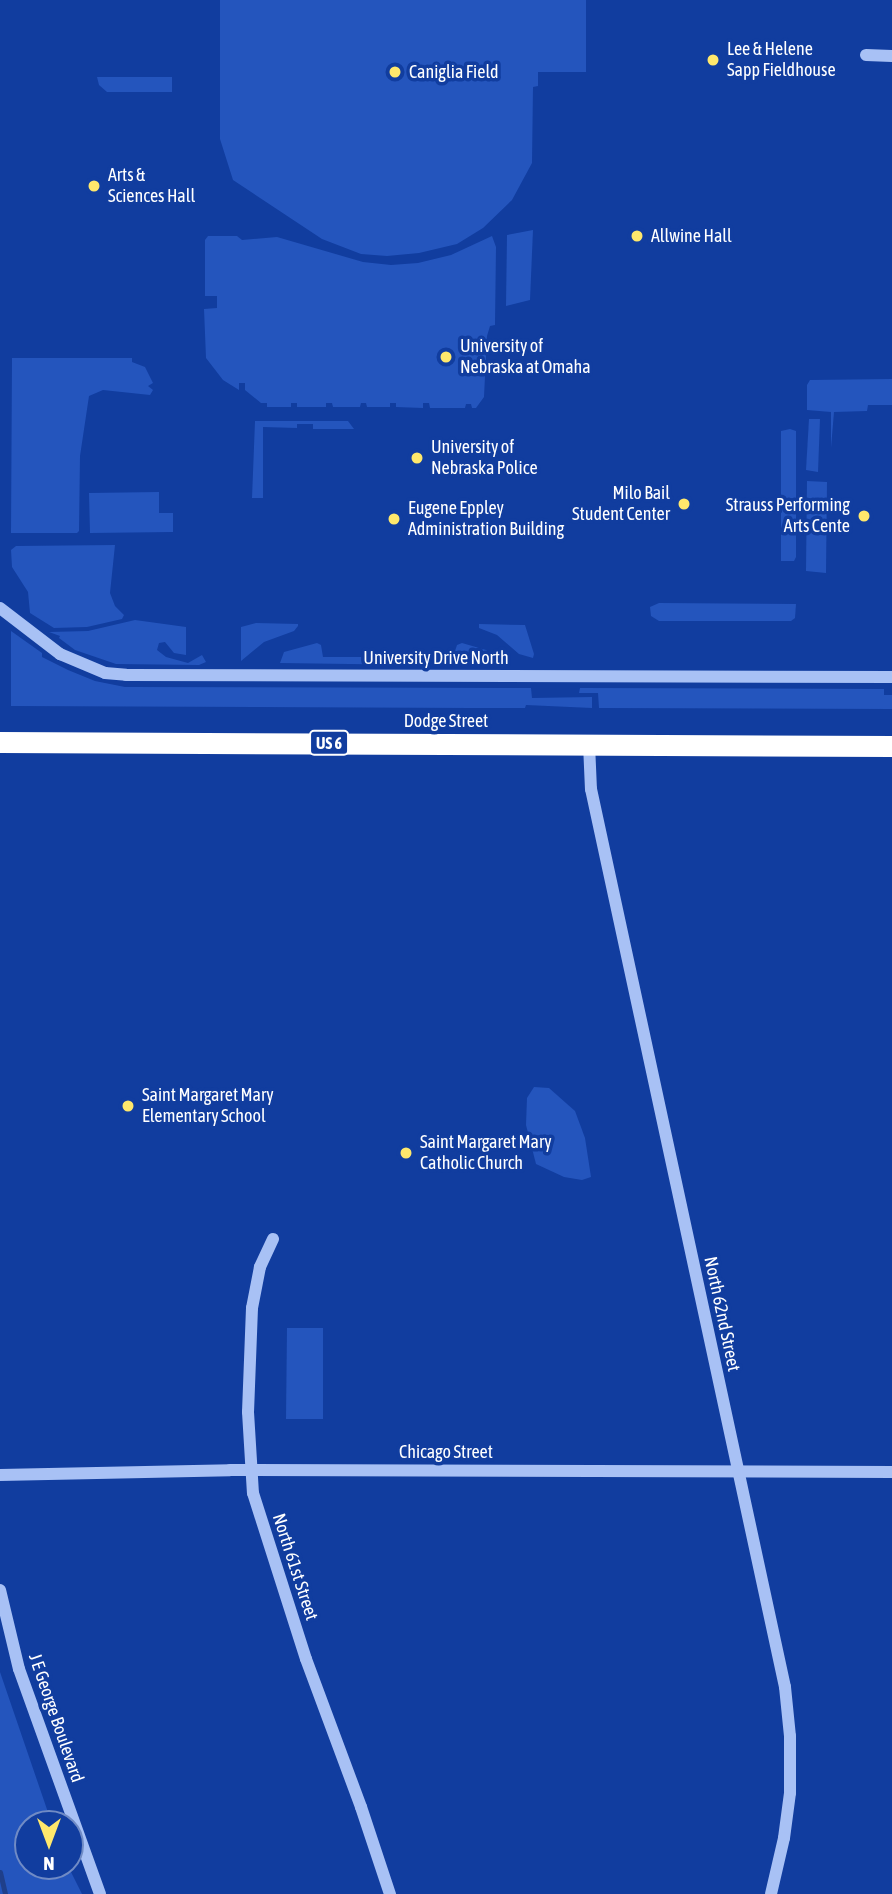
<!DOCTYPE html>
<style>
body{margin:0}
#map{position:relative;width:892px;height:1894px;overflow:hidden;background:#113d9f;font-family:"Asap Condensed",sans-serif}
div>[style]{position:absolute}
.green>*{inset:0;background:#2455bd}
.stream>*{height:5px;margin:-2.5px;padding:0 2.5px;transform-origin:2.5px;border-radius:2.5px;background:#1f3f8a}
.minor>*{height:12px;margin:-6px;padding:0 6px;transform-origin:6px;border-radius:6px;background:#a8c1f5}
.highway>*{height:21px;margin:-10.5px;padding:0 10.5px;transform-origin:10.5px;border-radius:10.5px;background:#fff}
.dots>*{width:19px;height:19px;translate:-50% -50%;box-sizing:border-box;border:4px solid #113d9f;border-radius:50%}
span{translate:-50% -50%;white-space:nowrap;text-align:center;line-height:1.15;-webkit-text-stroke:7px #113d9f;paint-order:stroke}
.shield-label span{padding:2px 5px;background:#113d9f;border:2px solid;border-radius:5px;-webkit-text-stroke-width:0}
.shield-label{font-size:16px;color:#fff;font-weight:700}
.poi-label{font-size:18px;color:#fff}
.left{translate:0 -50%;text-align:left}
.right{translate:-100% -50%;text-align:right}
.street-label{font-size:18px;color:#fff}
.north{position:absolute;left:14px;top:1810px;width:70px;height:70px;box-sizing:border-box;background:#113d9f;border:2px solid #708bc5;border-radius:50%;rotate:180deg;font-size:19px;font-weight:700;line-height:28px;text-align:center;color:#fff}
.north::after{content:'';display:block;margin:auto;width:24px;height:32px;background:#ffe86c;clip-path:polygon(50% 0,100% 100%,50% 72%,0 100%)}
</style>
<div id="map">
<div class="green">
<i style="clip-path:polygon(220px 0,586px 0,586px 72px,538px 72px,538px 86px,533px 87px,532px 163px,512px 200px,483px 228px,457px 244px,419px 253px,387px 256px,361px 254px,322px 239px,233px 180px,220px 139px)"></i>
<i style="clip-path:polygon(97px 77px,172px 77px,172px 92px,107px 92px,99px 85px)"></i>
<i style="clip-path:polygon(533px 230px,530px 300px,506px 306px,507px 235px)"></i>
<i style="clip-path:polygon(208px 236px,237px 236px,242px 240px,277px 237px,363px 262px,391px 265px,418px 263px,451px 255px,492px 236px,496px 247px,495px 325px,490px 326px,487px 336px,484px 397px,476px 408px,472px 408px,471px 404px,466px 404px,465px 408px,430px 408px,429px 403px,423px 403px,423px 408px,396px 407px,396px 403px,390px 403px,390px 407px,367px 407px,366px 403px,361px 403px,360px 407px,333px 407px,332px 403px,326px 403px,326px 407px,297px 407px,297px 403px,291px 403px,291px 407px,267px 407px,267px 403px,261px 403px,245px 390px,245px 383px,239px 383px,239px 390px,223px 380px,206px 358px,204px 309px,217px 308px,217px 296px,205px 296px,205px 240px)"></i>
<i style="clip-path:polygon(12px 358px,132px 358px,132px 362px,145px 367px,153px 383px,148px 386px,153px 390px,150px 395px,103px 390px,89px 396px,80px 456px,79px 531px,77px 533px,11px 533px)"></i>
<i style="clip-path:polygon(892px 379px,892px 405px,868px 405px,867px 411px,834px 412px,831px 448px,831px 412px,807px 410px,807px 385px,810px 380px)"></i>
<i style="clip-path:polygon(809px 419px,820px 419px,818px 472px,806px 470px)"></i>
<i style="clip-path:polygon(255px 421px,348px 421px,354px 429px,313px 429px,313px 424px,297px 424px,297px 428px,263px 427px,263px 498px,252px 498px)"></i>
<i style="clip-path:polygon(790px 429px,796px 431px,796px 557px,794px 561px,781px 561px,781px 431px)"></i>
<i style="clip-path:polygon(807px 481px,827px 482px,826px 573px,806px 571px)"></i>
<i style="clip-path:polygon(159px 492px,159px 513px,173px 513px,173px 532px,90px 533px,89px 493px)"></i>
<i style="clip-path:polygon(115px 545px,110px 593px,115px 606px,124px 615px,122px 619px,87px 627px,54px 628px,30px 613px,28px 592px,12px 567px,11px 550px,16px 546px)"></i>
<i style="clip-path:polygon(659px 603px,796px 604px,795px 618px,791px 621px,659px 621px,651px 616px,650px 607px)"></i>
<i style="clip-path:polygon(135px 620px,186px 627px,186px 655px,174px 653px,165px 642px,159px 643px,157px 650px,166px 657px,188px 663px,202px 655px,206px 662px,199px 665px,116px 664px,75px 650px,59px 638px,60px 636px,49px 632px,88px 631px)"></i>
<i style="clip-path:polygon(256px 623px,298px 624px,298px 626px,294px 631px,264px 642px,241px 661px,241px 627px)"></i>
<i style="clip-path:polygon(479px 624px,525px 625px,534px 654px,533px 658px,519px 654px,497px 635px,479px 628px)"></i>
<i style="clip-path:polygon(11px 631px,42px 653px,42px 657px,68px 670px,95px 681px,125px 687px,531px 688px,532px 698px,592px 697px,592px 708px,526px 705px,525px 708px,471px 708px,11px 706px)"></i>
<i style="clip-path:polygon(317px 643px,321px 645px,323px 657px,453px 657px,457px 645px,462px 643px,486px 650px,498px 662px,489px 666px,280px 663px,284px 652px)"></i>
<i style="clip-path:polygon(580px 688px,884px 689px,884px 695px,892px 695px,892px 709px,599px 708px,598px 693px,579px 693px)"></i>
<i style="clip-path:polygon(534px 1087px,549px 1088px,575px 1111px,585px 1138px,591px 1177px,582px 1180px,564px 1177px,536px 1164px,526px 1125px,527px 1098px)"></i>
<i style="clip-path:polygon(287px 1328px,323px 1328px,323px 1419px,286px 1419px)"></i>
<i style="clip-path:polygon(0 1672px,52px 1824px,28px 1824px,28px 1866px,68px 1866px,82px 1894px,0 1894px)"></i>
</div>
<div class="stream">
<i style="left:0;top:1872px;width:23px;rotate:77deg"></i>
</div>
<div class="minor">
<i style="left:866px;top:55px;width:26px;rotate:2deg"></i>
<i style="left:0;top:608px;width:76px;rotate:37.5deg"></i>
<i style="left:60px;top:654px;width:49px;rotate:22.9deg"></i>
<i style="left:105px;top:673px;width:21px;rotate:5deg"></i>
<i style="left:126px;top:675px;width:766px;rotate:0.15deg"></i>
<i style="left:589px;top:744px;width:45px;rotate:87.5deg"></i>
<i style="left:591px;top:789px;width:919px;rotate:77.81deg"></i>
<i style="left:785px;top:1687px;width:49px;rotate:84.2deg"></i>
<i style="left:790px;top:1736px;width:57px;rotate:90deg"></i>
<i style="left:790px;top:1793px;width:45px;rotate:97.6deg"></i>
<i style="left:784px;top:1838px;width:57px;rotate:103.1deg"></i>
<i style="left:273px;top:1239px;width:31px;rotate:115deg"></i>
<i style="left:260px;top:1267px;width:42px;rotate:101deg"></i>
<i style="left:252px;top:1308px;width:104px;rotate:92.2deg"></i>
<i style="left:248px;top:1412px;width:81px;rotate:86.5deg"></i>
<i style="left:253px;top:1493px;width:174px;rotate:72.3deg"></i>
<i style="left:306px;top:1659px;width:158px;rotate:69.6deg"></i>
<i style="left:361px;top:1807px;width:92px;rotate:71.6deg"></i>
<i style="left:0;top:1475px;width:230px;rotate:-1.2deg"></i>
<i style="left:230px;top:1470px;width:662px;rotate:0.17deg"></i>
<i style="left:0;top:1590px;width:81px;rotate:76.5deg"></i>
<i style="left:19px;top:1669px;width:239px;rotate:70.2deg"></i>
</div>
<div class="highway">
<i style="left:0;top:742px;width:892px;rotate:0.26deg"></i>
</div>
<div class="dots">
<i style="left:713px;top:60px;background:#ffe86c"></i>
<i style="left:395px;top:72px;background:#ffe86c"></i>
<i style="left:94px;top:186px;background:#ffe86c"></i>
<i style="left:637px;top:236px;background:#ffe86c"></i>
<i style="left:446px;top:357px;background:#ffe86c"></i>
<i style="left:417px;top:458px;background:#ffe86c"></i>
<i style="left:684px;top:504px;background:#ffe86c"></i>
<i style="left:864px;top:516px;background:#ffe86c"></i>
<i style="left:394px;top:519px;background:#ffe86c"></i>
<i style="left:128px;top:1106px;background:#ffe86c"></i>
<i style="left:406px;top:1153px;background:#ffe86c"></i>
</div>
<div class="shield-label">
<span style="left:329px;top:743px">US 6</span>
</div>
<div class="poi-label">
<span class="left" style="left:727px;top:60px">Lee &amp; Helene<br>Sapp Fieldhouse</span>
<span class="left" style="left:409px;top:72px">Caniglia Field</span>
<span class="left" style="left:108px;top:186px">Arts &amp;<br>Sciences Hall</span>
<span class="left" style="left:651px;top:236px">Allwine Hall</span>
<span class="left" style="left:460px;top:357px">University of<br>Nebraska at Omaha</span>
<span class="left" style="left:431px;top:458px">University of<br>Nebraska Police</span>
<span class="right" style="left:670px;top:504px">Milo Bail<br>Student Center</span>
<span class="right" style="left:850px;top:516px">Strauss Performing<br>Arts Cente</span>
<span class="left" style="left:408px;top:519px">Eugene Eppley<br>Administration Building</span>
<span class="left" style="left:142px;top:1106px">Saint Margaret Mary<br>Elementary School</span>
<span class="left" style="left:420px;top:1153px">Saint Margaret Mary<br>Catholic Church</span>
</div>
<div class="street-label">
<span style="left:436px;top:658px">University Drive North</span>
<span style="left:446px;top:721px">Dodge Street</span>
<span style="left:722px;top:1314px;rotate:78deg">North 62nd Street</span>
<span style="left:446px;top:1452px">Chicago Street</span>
<span style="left:295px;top:1567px;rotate:72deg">North 61st Street</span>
<span style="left:56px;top:1718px;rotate:71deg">J E George Boulevard</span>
</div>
<div class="north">N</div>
</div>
